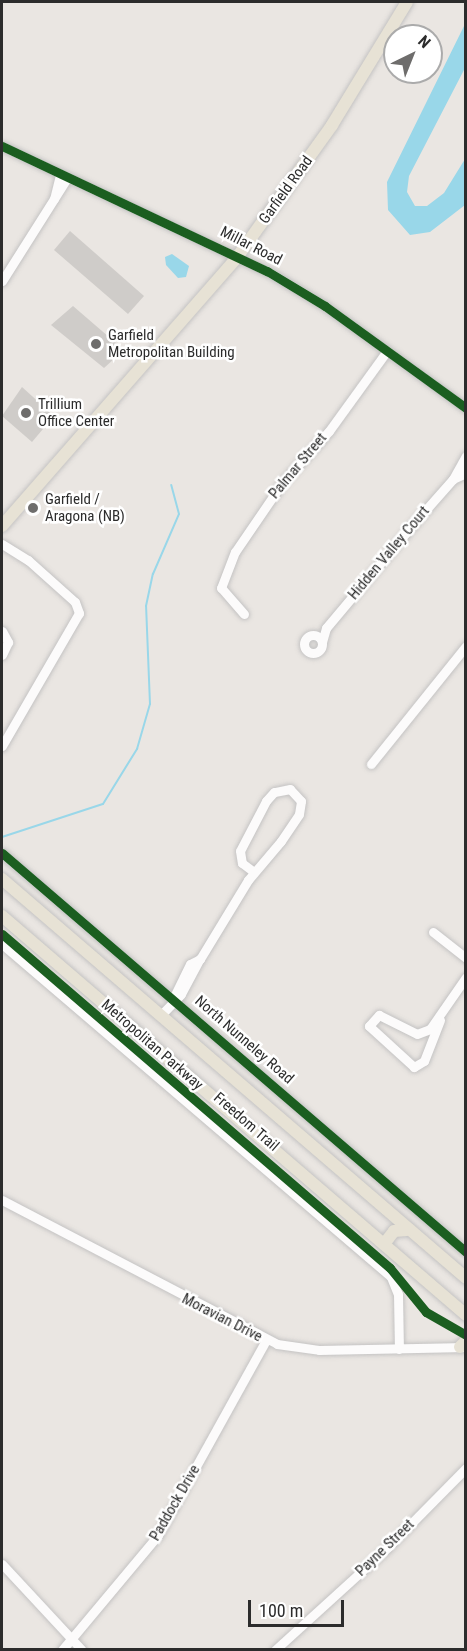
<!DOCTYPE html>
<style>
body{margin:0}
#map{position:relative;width:467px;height:1651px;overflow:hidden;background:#eae6e2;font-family:"Roboto Condensed",sans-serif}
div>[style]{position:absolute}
.water>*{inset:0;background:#99d7e9}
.stream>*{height:2px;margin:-1px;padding:0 1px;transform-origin:1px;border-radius:1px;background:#99d7e9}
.building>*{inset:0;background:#cfccc9}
.roads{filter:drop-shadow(0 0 2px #c4c3c3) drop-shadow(0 0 2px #c4c3c3)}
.minor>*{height:9px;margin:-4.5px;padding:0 4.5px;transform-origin:4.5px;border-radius:4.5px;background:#fcfbfb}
.minor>.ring{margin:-4.5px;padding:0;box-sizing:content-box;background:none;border:9px solid #fcfbfb;border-radius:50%}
.major>*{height:12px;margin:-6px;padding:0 6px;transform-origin:6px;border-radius:6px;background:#e7e2d5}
.cycleway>*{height:9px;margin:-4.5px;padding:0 4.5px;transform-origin:4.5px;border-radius:4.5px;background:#1b5e20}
.dots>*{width:16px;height:16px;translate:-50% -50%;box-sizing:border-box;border:3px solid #fff;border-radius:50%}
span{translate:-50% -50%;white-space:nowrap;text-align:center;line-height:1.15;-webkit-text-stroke:5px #fff;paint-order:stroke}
.street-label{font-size:15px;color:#2c2c2c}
.poi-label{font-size:15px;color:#2c2c2c}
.left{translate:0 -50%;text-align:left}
.frame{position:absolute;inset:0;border:3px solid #2c2c2c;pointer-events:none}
.north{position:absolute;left:383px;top:24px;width:60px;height:60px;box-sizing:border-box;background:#fff;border:2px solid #ababab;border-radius:50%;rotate:43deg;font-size:16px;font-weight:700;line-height:24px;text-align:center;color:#2c2c2c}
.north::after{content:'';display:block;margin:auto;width:21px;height:27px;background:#6e6d6c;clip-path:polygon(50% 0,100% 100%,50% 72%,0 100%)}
.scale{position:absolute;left:248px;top:1600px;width:96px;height:27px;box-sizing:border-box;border:3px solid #2c2c2c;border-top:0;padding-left:8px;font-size:18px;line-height:21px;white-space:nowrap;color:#2c2c2c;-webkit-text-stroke:4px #fff;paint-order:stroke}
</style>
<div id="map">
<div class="water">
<i style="clip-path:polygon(465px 24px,465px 68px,409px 176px,407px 192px,415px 206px,427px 206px,444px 193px,465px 159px,465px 205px,430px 232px,410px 235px,388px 210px,387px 182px)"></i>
<i style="clip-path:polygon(172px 254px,189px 266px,186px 277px,178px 278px,166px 265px,165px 257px)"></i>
</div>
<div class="stream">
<i style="left:2px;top:837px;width:106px;rotate:-18.1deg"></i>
<i style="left:103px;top:804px;width:65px;rotate:-58.3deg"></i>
<i style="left:137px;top:749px;width:47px;rotate:-73.9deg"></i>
<i style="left:150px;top:704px;width:98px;rotate:-92.3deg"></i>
<i style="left:146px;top:606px;width:33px;rotate:-78deg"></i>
<i style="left:153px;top:574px;width:65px;rotate:-66.6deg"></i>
<i style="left:179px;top:514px;width:30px;rotate:-105deg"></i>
</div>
<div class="building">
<i style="clip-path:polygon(70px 231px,144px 296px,128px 314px,54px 250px)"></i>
<i style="clip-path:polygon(73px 306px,124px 350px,104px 368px,51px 325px)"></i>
<i style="clip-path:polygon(22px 387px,54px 416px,32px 442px,2px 416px)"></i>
</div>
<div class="roads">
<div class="minor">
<i style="left:2px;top:146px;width:293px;rotate:25.3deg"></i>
<i style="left:267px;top:271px;width:68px;rotate:31.1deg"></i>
<i style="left:325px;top:306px;width:174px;rotate:35.9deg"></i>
<i style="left:54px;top:199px;width:25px;rotate:-76deg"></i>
<i style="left:2px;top:281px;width:122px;rotate:-57.7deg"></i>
<i style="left:453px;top:479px;width:26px;rotate:-61deg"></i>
<i style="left:2px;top:544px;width:31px;rotate:32deg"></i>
<i style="left:28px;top:560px;width:63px;rotate:41.8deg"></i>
<i style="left:75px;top:602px;width:12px;rotate:70deg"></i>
<i style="left:79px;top:613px;width:154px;rotate:120.1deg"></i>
<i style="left:244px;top:614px;width:35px;rotate:-131deg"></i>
<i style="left:221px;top:588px;width:39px;rotate:-69deg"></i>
<i style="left:235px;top:552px;width:83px;rotate:-55.7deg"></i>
<i style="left:282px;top:483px;width:70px;rotate:-47.9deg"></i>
<i style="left:329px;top:431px;width:99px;rotate:-54.1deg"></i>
<i style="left:2px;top:631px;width:13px;rotate:61deg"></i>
<i style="left:8px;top:642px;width:14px;rotate:115deg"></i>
<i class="ring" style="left:304px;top:635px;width:9px;height:9px"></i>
<i style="left:322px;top:642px;width:15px;rotate:-74deg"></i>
<i style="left:326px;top:628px;width:138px;rotate:-50deg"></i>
<i style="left:415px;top:522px;width:57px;rotate:-48.5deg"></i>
<i style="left:453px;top:479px;width:14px;rotate:-25deg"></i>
<i style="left:371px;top:764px;width:151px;rotate:-51.2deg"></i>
<i style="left:2px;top:853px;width:612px;rotate:40.69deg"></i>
<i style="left:433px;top:932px;width:42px;rotate:38.2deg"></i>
<i style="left:2px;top:944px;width:512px;rotate:40.56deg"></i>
<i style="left:391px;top:1277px;width:18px;rotate:68deg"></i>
<i style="left:398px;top:1294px;width:55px;rotate:89deg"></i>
<i style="left:200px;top:959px;width:92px;rotate:-58.7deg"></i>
<i style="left:248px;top:880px;width:51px;rotate:-49.8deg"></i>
<i style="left:281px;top:841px;width:32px;rotate:-56deg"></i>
<i style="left:299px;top:814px;width:13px;rotate:-81deg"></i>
<i style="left:301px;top:801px;width:16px;rotate:-133deg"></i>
<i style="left:290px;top:789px;width:16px;rotate:169deg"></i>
<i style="left:274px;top:792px;width:12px;rotate:132deg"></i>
<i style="left:266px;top:801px;width:56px;rotate:117.5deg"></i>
<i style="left:240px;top:851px;width:12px;rotate:81deg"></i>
<i style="left:242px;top:863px;width:15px;rotate:37deg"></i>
<i style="left:160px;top:1016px;width:30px;rotate:-46deg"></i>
<i style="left:181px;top:994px;width:40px;rotate:-62deg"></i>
<i style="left:200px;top:959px;width:11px;rotate:153deg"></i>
<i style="left:190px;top:964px;width:39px;rotate:116deg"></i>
<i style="left:440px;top:1020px;width:44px;rotate:111.3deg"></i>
<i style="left:424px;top:1061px;width:12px;rotate:149deg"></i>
<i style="left:414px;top:1067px;width:61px;rotate:-137.7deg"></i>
<i style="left:369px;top:1026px;width:15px;rotate:-48deg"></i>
<i style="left:379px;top:1015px;width:42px;rotate:26.6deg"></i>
<i style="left:417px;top:1034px;width:14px;rotate:-21deg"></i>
<i style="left:430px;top:1029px;width:63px;rotate:-55.3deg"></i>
<i style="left:2px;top:1200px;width:310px;rotate:27.6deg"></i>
<i style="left:277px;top:1344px;width:42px;rotate:8.1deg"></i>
<i style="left:319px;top:1350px;width:147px;rotate:-1.2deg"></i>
<i style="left:2px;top:1564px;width:117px;rotate:47.1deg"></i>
<i style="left:62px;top:1650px;width:150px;rotate:-50.1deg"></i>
<i style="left:158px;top:1535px;width:223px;rotate:-61deg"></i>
<i style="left:275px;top:1650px;width:153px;rotate:-42.3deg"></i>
<i style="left:388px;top:1547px;width:111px;rotate:-45.4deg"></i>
</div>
<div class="major">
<i style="left:2px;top:526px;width:359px;rotate:-48.8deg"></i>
<i style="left:238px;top:256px;width:161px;rotate:-54.3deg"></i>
<i style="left:332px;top:125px;width:144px;rotate:-58.6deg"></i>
<i style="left:2px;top:879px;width:612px;rotate:40.69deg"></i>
<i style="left:2px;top:916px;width:612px;rotate:40.69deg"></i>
<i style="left:384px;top:1244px;width:16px;rotate:-52deg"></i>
<i style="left:394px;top:1231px;width:16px;rotate:-4deg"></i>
<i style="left:460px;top:1347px;width:8px;rotate:-45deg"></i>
</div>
</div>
<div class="cycleway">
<i style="left:2px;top:146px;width:293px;rotate:25.3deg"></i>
<i style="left:267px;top:271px;width:68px;rotate:31.1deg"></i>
<i style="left:325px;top:306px;width:174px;rotate:35.9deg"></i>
<i style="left:2px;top:853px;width:612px;rotate:40.69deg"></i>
<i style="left:2px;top:934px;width:512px;rotate:40.72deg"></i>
<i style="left:390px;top:1268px;width:57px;rotate:50.7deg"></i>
<i style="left:426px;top:1312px;width:46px;rotate:29.9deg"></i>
</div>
<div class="dots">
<i style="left:96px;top:344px;background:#6e6d6c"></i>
<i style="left:26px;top:413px;background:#6e6d6c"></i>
<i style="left:33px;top:508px;background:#6e6d6c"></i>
</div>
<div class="street-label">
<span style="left:286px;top:190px;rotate:-54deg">Garfield Road</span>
<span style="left:251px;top:246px;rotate:27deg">Millar Road</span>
<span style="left:298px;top:466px;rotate:-50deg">Palmar Street</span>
<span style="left:389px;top:553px;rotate:-50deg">Hidden Valley Court</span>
<span style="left:244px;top:1040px;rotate:41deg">North Nunneley Road</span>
<span style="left:152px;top:1045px;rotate:41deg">Metropolitan Parkway</span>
<span style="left:246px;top:1122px;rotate:41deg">Freedom Trail</span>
<span style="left:222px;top:1318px;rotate:27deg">Moravian Drive</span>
<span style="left:175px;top:1503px;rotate:-60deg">Paddock Drive</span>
<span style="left:385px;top:1548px;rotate:-44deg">Payne Street</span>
</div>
<div class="poi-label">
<span class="left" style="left:108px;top:344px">Garfield<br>Metropolitan Building</span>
<span class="left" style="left:38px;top:413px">Trillium<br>Office Center</span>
<span class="left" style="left:45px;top:508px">Garfield /<br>Aragona (NB)</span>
</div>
<div class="frame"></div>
<div class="north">N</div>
<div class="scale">100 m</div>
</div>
